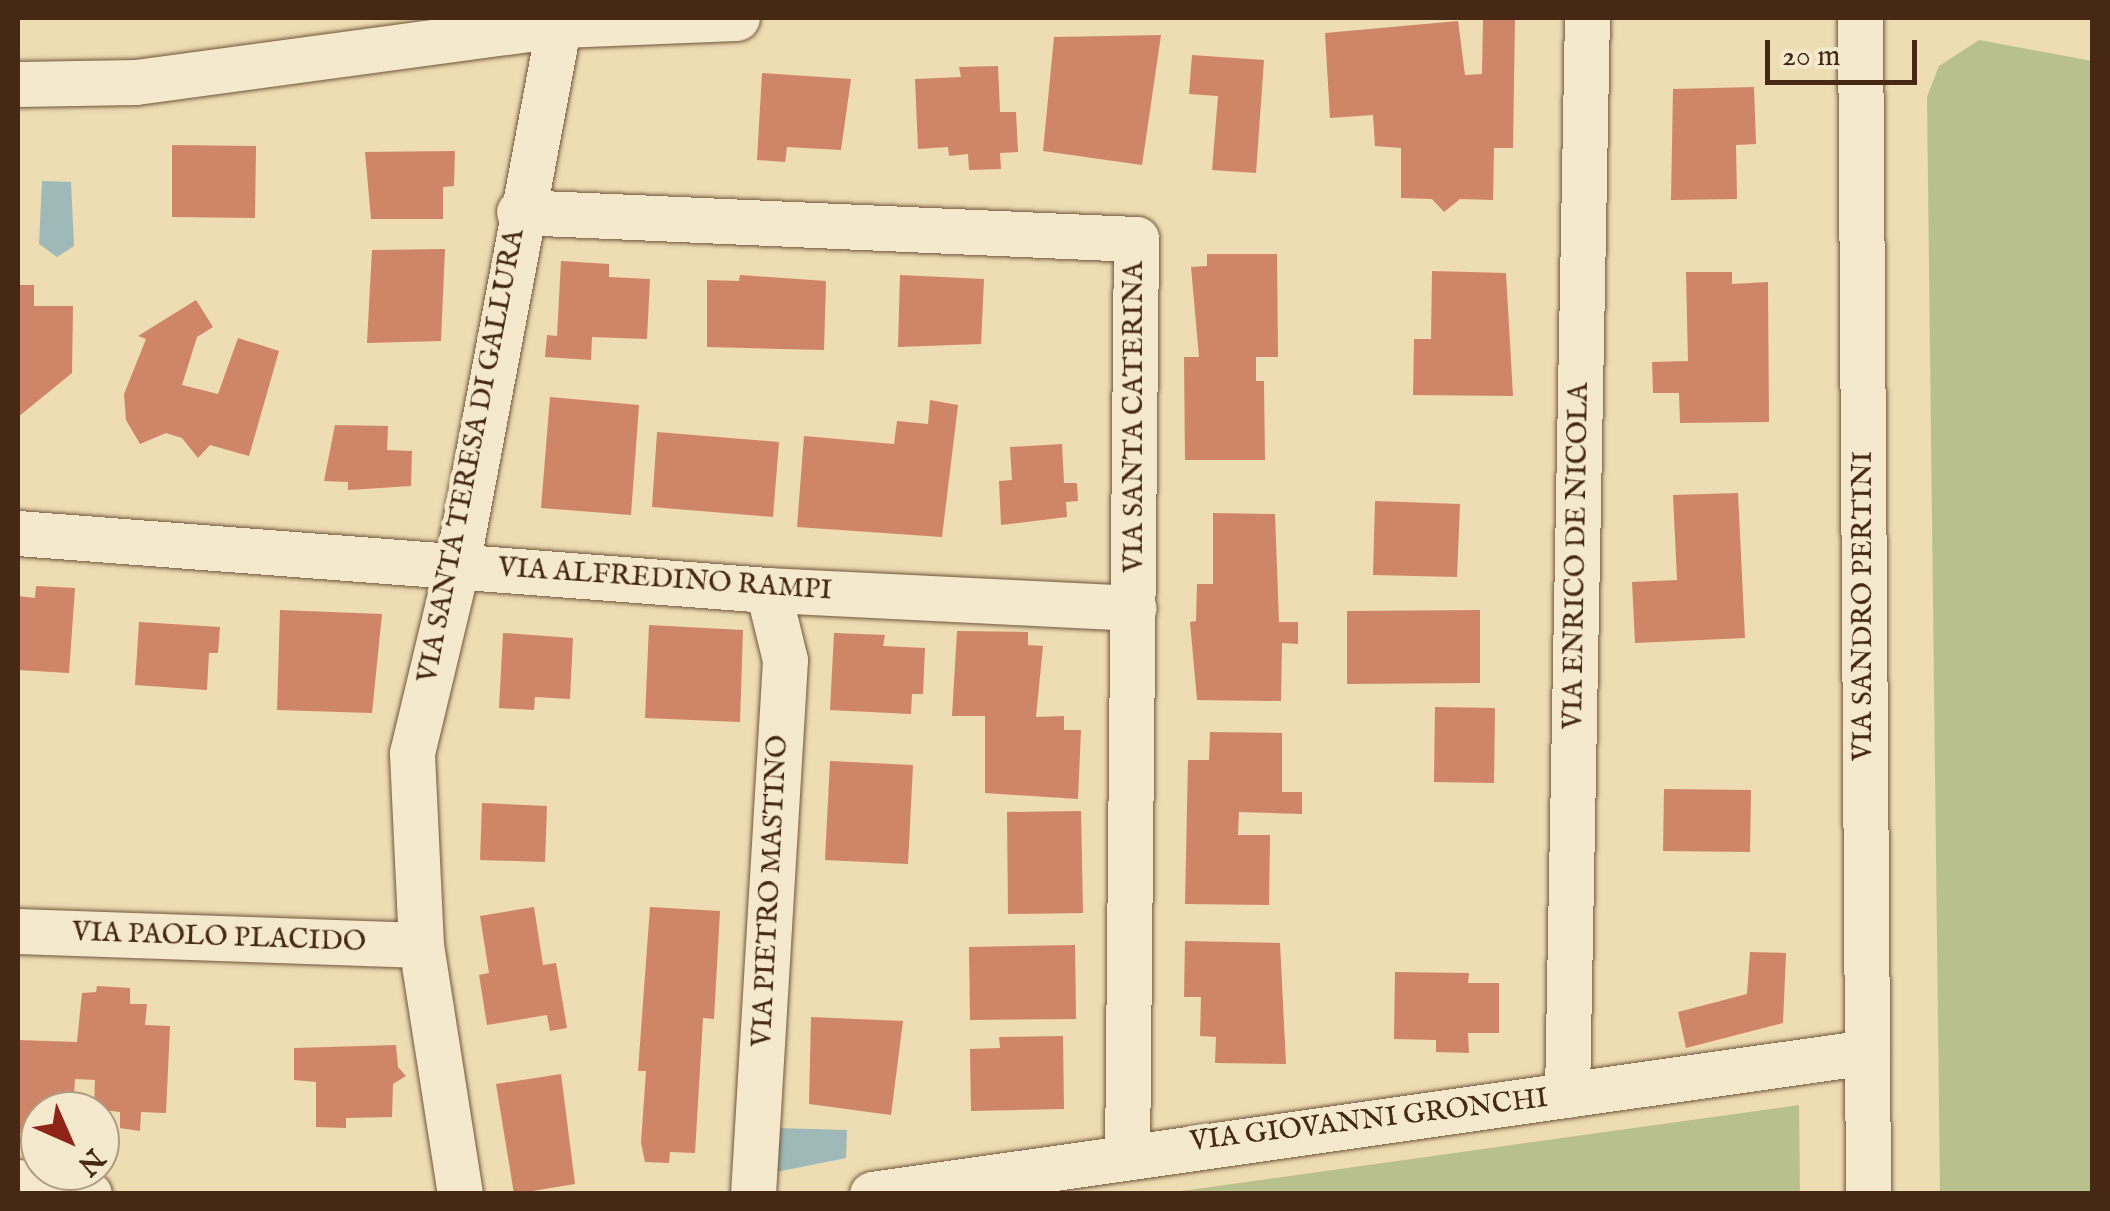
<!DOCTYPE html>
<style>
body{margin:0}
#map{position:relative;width:2110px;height:1211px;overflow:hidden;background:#eedcb2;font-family:"IM FELL English",serif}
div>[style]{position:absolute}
.green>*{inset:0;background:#b8c08d}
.water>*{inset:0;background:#9eb9b7}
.building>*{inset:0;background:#cf8568}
.roads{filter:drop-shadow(0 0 2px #71553c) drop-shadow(0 0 2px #71553c)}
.minor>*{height:45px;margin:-22.5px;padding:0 22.5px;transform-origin:22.5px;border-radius:22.5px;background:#f4e8cd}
span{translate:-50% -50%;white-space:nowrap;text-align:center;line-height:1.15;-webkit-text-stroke:9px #f4e8cd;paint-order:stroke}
.street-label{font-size:28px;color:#472815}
.frame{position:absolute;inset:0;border:20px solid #472815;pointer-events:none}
.north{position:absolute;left:20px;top:1091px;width:100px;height:100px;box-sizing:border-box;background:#f4e8cd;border:2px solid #af9b83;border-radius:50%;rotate:135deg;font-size:28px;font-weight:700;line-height:40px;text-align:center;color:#472815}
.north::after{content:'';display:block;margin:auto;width:35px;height:45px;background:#8f2418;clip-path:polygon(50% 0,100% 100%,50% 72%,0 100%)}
.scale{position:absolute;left:1765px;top:40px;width:152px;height:45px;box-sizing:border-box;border:5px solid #472815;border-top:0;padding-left:12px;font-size:30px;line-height:35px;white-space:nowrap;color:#472815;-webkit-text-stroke:8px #f4e8cd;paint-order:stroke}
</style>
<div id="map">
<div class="green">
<i style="clip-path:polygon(1979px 40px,2092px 61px,2092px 1193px,1940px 1193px,1927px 97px,1939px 66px)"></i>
<i style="clip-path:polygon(1799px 1105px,1800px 1193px,1167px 1193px)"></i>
</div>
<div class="water">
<i style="clip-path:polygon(42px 181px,71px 182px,74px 246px,57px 257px,39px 244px)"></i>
<i style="clip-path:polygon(776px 1128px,847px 1130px,846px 1158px,776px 1172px)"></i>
</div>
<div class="building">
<i style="clip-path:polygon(1515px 18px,1513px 148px,1494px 148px,1493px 200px,1460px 199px,1444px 212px,1432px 199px,1401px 198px,1401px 148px,1375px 146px,1373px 115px,1330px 118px,1325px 33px,1458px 21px,1465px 75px,1482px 74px,1483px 19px)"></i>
<i style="clip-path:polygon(1161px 35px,1142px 165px,1043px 151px,1054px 37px)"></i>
<i style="clip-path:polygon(1192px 55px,1264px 60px,1256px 173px,1212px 170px,1218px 96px,1189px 94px)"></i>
<i style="clip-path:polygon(998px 66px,1000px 112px,1016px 112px,1018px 152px,1000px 153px,1001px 169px,969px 170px,968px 154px,949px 156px,948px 147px,918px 149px,915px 79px,961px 77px,959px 67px)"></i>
<i style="clip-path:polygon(762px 73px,851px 79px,841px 150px,787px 147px,785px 162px,757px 160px)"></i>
<i style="clip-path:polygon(1754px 87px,1756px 144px,1736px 145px,1737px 199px,1671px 200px,1673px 89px)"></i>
<i style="clip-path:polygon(172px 145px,256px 146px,255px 218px,172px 217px)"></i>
<i style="clip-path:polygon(455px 151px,454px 186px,443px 187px,443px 219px,371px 219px,365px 152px)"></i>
<i style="clip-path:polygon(445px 249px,441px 341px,367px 343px,372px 250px)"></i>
<i style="clip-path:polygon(1207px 254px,1277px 254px,1278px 357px,1256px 357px,1256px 381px,1264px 381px,1265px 460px,1185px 460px,1184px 357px,1199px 357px,1191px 267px,1207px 266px)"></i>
<i style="clip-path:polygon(561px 261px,609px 264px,609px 277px,650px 279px,647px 339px,592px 337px,591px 360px,545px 357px,547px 335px,557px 336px)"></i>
<i style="clip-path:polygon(1432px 271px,1506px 273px,1513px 396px,1413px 395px,1414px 339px,1431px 339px)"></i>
<i style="clip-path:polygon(1686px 272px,1732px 272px,1732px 284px,1768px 282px,1769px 422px,1680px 423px,1679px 393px,1653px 393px,1652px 362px,1688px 361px)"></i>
<i style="clip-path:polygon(740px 275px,826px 281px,824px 350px,707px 347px,707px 280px,739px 281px)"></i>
<i style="clip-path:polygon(900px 275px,984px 279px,981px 344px,898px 347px)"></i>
<i style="clip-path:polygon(18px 285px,34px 285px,34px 306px,73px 306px,72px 373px,18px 417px)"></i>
<i style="clip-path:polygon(196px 300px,213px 327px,197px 337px,182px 385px,218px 394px,238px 338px,279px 351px,249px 456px,210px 445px,198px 458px,182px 438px,166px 433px,140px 444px,126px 420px,124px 394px,146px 339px,138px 336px)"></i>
<i style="clip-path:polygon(550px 397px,639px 405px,631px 515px,541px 508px)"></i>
<i style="clip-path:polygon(930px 400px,958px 405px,942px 537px,797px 527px,804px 436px,894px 444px,897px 421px,928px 424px)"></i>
<i style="clip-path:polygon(335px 425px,388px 426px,387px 450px,412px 451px,411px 486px,348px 490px,348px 482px,324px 481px)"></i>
<i style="clip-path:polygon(657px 432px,779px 442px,773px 517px,652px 507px)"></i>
<i style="clip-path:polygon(1062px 444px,1064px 483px,1077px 483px,1078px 501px,1066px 502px,1067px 517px,1001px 525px,999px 481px,1012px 480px,1010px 447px)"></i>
<i style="clip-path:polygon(1738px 493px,1745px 638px,1635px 643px,1632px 582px,1677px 580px,1673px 495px)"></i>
<i style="clip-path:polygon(1375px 501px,1460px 504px,1457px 577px,1373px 575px)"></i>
<i style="clip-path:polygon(1213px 513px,1275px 514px,1279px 622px,1298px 622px,1298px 644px,1282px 643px,1281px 701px,1197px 700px,1190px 622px,1196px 621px,1197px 584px,1213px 584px)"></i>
<i style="clip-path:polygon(36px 586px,75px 588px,69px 673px,18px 670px,18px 596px,35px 598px)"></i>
<i style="clip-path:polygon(280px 610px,382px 614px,372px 713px,277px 710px)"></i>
<i style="clip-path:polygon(1480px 610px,1480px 683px,1347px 684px,1347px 611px)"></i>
<i style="clip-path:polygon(139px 622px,220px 627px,218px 653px,209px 653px,207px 690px,135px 685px)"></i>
<i style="clip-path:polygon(649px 625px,743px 630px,740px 722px,645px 718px)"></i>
<i style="clip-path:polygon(957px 631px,1028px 632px,1028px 645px,1043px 646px,1036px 717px,1064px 716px,1064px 730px,1081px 730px,1078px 799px,985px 793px,985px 716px,952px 716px)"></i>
<i style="clip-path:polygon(503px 633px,573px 638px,570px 699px,535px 697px,534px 710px,499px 708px)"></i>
<i style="clip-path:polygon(834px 633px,885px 635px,883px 646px,925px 648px,923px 694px,912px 694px,911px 714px,830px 710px)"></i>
<i style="clip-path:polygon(1435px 707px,1495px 708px,1494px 783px,1434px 782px)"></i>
<i style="clip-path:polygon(1210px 732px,1282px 733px,1282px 792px,1302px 792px,1302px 814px,1239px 812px,1238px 835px,1270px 835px,1269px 905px,1185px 904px,1188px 760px,1209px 760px)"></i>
<i style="clip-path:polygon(830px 761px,913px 765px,908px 864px,825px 860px)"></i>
<i style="clip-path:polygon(1664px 789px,1751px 790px,1750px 852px,1663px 851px)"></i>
<i style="clip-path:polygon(482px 803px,547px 806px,545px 862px,480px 860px)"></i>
<i style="clip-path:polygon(1081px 811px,1083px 913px,1008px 914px,1007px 812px)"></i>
<i style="clip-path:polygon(534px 907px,543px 965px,556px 963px,567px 1028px,550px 1031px,547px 1015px,487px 1025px,479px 975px,489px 973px,480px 916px)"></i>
<i style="clip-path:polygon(650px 907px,720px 911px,714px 1019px,703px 1018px,695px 1153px,670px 1152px,669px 1163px,645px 1162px,641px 1143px,646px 1071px,638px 1071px)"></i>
<i style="clip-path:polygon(1185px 941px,1280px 943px,1286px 1064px,1215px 1063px,1216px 1037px,1200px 1036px,1201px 997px,1184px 997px)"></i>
<i style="clip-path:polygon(1075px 945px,1076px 1019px,970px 1020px,969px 947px)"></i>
<i style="clip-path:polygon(1750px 952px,1786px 953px,1783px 1023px,1686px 1048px,1678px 1012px,1747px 994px)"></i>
<i style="clip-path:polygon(1395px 972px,1469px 973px,1468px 983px,1499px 983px,1499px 1033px,1468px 1033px,1469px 1053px,1436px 1052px,1436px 1040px,1394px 1039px)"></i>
<i style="clip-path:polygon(97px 986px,130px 988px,130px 1004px,147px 1004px,145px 1025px,170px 1026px,166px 1113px,141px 1112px,140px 1131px,120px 1128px,120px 1112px,94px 1109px,95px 1080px,75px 1079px,73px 1111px,40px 1111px,40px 1134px,18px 1133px,18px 1040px,77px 1042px,82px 993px,96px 992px)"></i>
<i style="clip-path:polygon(811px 1017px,903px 1021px,891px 1115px,809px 1104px)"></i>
<i style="clip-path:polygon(1063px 1036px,1064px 1109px,971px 1111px,970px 1049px,1000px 1048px,999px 1037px)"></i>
<i style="clip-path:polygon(396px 1045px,398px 1067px,406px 1076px,393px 1084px,392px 1117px,346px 1118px,346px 1128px,316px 1127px,316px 1082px,294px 1080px,294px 1048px)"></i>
<i style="clip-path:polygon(561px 1074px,575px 1184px,514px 1194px,496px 1084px)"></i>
</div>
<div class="roads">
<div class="minor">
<i style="left:1860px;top:18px;width:1176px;rotate:89.61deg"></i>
<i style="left:18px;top:84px;width:118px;rotate:-1deg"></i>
<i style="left:136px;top:82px;width:428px;rotate:-7.7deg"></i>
<i style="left:560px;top:25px;width:177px;rotate:-2.3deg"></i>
<i style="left:519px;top:212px;width:618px;rotate:2.51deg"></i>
<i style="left:1136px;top:239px;width:914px;rotate:90.56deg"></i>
<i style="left:18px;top:533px;width:752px;rotate:4.35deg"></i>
<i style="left:768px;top:590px;width:366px;rotate:2.8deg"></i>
<i style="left:18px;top:931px;width:403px;rotate:2deg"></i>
<i style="left:1567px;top:1095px;width:1077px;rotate:-88.94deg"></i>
<i style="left:18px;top:1182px;width:72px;rotate:9.6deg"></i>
<i style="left:460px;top:1194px;width:252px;rotate:-98.9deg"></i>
<i style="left:421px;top:945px;width:192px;rotate:-92.7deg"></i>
<i style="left:412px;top:753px;width:193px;rotate:-76.5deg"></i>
<i style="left:457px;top:565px;width:557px;rotate:-79.34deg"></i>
<i style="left:753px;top:1194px;width:535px;rotate:-86.57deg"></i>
<i style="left:785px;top:660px;width:72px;rotate:-103.7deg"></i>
<i style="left:872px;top:1194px;width:1005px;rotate:-8.12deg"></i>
</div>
</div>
<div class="street-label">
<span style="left:1135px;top:417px;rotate:-90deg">VIA SANTA CATERINA</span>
<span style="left:472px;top:456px;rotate:-79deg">VIA SANTA TERESA DI GALLURA</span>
<span style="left:1577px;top:556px;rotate:-89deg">VIA ENRICO DE NICOLA</span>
<span style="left:665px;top:580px;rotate:4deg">VIA ALFREDINO RAMPI</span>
<span style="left:1864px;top:606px;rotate:-90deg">VIA SANDRO PERTINI</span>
<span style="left:771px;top:891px;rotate:-87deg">VIA PIETRO MASTINO</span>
<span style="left:219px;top:938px;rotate:2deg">VIA PAOLO PLACIDO</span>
<span style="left:1369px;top:1121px;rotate:-7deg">VIA GIOVANNI GRONCHI</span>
</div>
<div class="frame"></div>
<div class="north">N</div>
<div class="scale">20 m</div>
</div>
